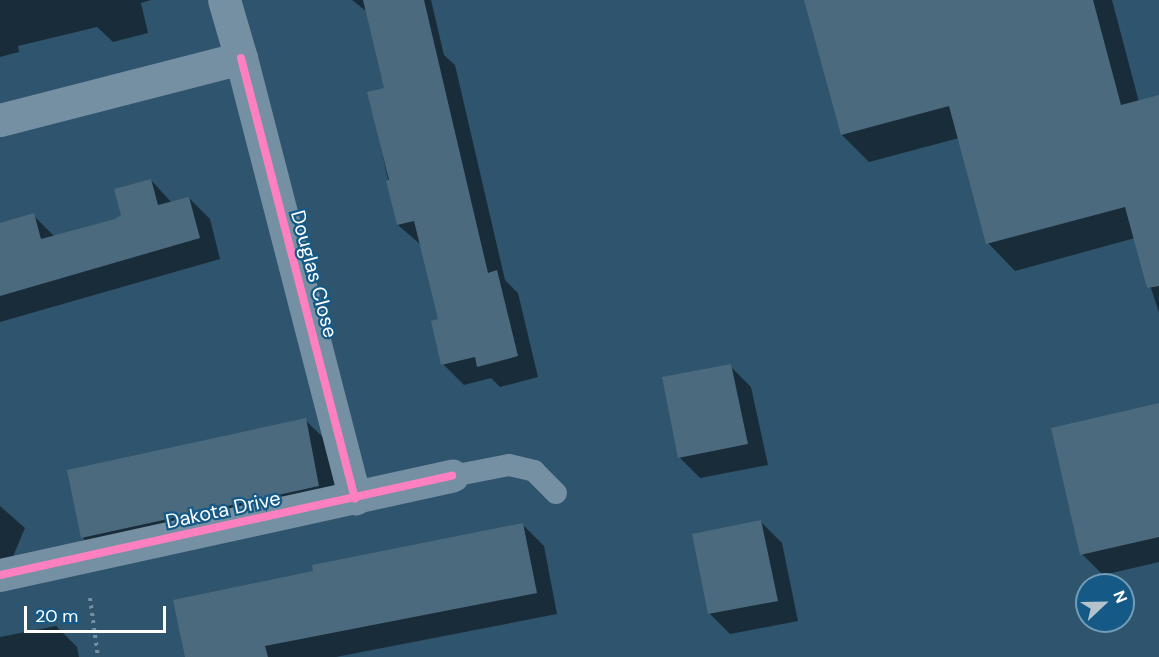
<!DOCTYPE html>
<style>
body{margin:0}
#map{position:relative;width:1159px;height:657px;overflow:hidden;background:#2f546d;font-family:"DM Sans",sans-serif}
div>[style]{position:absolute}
.shadow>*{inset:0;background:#0007}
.building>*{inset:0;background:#4c6a7e}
.path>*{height:4px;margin-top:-2px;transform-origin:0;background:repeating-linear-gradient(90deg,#7690a3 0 3px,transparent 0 7.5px)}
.lane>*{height:22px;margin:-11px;padding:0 11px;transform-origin:11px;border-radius:11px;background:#7690a3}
.street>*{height:33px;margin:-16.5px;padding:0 16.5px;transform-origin:16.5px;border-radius:16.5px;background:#7690a3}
.cycleway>*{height:8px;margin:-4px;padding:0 4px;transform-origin:4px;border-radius:4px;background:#ff80c0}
span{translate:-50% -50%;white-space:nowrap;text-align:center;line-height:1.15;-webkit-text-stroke:4.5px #155a87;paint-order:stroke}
.street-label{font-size:20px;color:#fff}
.north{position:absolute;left:1075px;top:573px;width:60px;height:60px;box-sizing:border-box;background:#155a87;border:2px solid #739cb7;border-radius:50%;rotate:68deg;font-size:16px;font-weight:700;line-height:24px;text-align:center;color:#fff}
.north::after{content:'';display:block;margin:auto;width:21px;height:27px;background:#b6c3cc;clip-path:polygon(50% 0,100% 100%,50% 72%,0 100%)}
.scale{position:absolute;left:24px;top:606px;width:142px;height:27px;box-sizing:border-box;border:3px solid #fff;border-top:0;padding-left:8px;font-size:18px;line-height:21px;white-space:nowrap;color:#fff;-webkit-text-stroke:4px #155a87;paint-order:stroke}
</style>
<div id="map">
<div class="shadow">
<i style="clip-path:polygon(0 0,151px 0,141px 3px,148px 33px,113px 42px,97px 27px,18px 46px,19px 52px,0 57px)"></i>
<i style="clip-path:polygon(352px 0,431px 0,444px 55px,455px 65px,505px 280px,518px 293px,538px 377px,500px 387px,491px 378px,464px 385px,443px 364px,440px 320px,421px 245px,398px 225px,369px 93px,385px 90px,366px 11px)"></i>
<i style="clip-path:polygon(806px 0,1112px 0,1139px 102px,1159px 97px,1159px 313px,1135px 238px,1015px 271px,988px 243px,959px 138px,869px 162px,842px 135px)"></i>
<i style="clip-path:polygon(151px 180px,172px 203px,189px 198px,210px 219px,220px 259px,0 322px,0 224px,33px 215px,54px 236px,116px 221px)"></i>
<i style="clip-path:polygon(730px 366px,751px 387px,768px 465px,700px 478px,679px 457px)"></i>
<i style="clip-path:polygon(1159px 405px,1159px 562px,1103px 575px,1082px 554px)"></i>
<i style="clip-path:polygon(305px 420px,326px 440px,339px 507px,103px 558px,82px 537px)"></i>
<i style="clip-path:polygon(0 506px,25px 528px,0 587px)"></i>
<i style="clip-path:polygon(761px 522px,782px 543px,798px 621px,730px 634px,709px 613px)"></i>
<i style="clip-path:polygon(523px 525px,544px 546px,557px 614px,336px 657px,186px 657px,315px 572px)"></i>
<i style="clip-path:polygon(56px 626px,77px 647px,79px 657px,0 657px,0 637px)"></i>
</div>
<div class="building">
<i style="clip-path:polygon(363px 0,424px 0,488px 273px,497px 270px,518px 356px,477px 367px,475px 357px,441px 365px,431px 321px,438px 319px,414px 221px,397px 225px,386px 181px,389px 180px,367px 92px,384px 88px)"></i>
<i style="clip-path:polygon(804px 0,1093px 0,1121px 105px,1159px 95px,1159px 286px,1147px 288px,1125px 207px,986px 244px,949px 106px,841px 135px)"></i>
<i style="clip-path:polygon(151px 179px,158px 205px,189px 197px,200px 238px,0 296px,0 223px,34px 213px,41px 239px,115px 219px,121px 215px,114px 189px)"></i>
<i style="clip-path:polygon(731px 364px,748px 444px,678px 458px,662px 377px)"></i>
<i style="clip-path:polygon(1159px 403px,1159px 537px,1080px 555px,1051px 428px)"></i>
<i style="clip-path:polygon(306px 418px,319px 486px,81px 538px,67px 470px)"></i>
<i style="clip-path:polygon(761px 520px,778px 601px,708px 614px,692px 534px)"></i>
<i style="clip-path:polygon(523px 523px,537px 593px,265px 646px,268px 657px,185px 657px,173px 600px,313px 571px,312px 565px)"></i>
</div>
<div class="path">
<i style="left:90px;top:598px;width:60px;rotate:82.3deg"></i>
</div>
<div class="lane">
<i style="left:452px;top:476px;width:58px;rotate:-10.9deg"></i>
<i style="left:509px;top:465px;width:26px;rotate:13deg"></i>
<i style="left:534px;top:471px;width:31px;rotate:45deg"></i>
</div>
<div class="street">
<i style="left:241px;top:58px;width:455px;rotate:75.5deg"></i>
<i style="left:0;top:120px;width:249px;rotate:-14.4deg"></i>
<i style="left:241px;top:58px;width:60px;rotate:-106.3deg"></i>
<i style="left:0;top:575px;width:463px;rotate:-12.4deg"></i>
</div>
<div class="cycleway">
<i style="left:241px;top:58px;width:455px;rotate:75.5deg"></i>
<i style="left:0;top:575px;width:463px;rotate:-12.4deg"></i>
</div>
<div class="street-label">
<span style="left:314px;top:274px;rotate:75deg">Douglas Close</span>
<span style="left:223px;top:510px;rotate:-12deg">Dakota Drive</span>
</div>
<div class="north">N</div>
<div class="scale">20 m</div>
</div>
